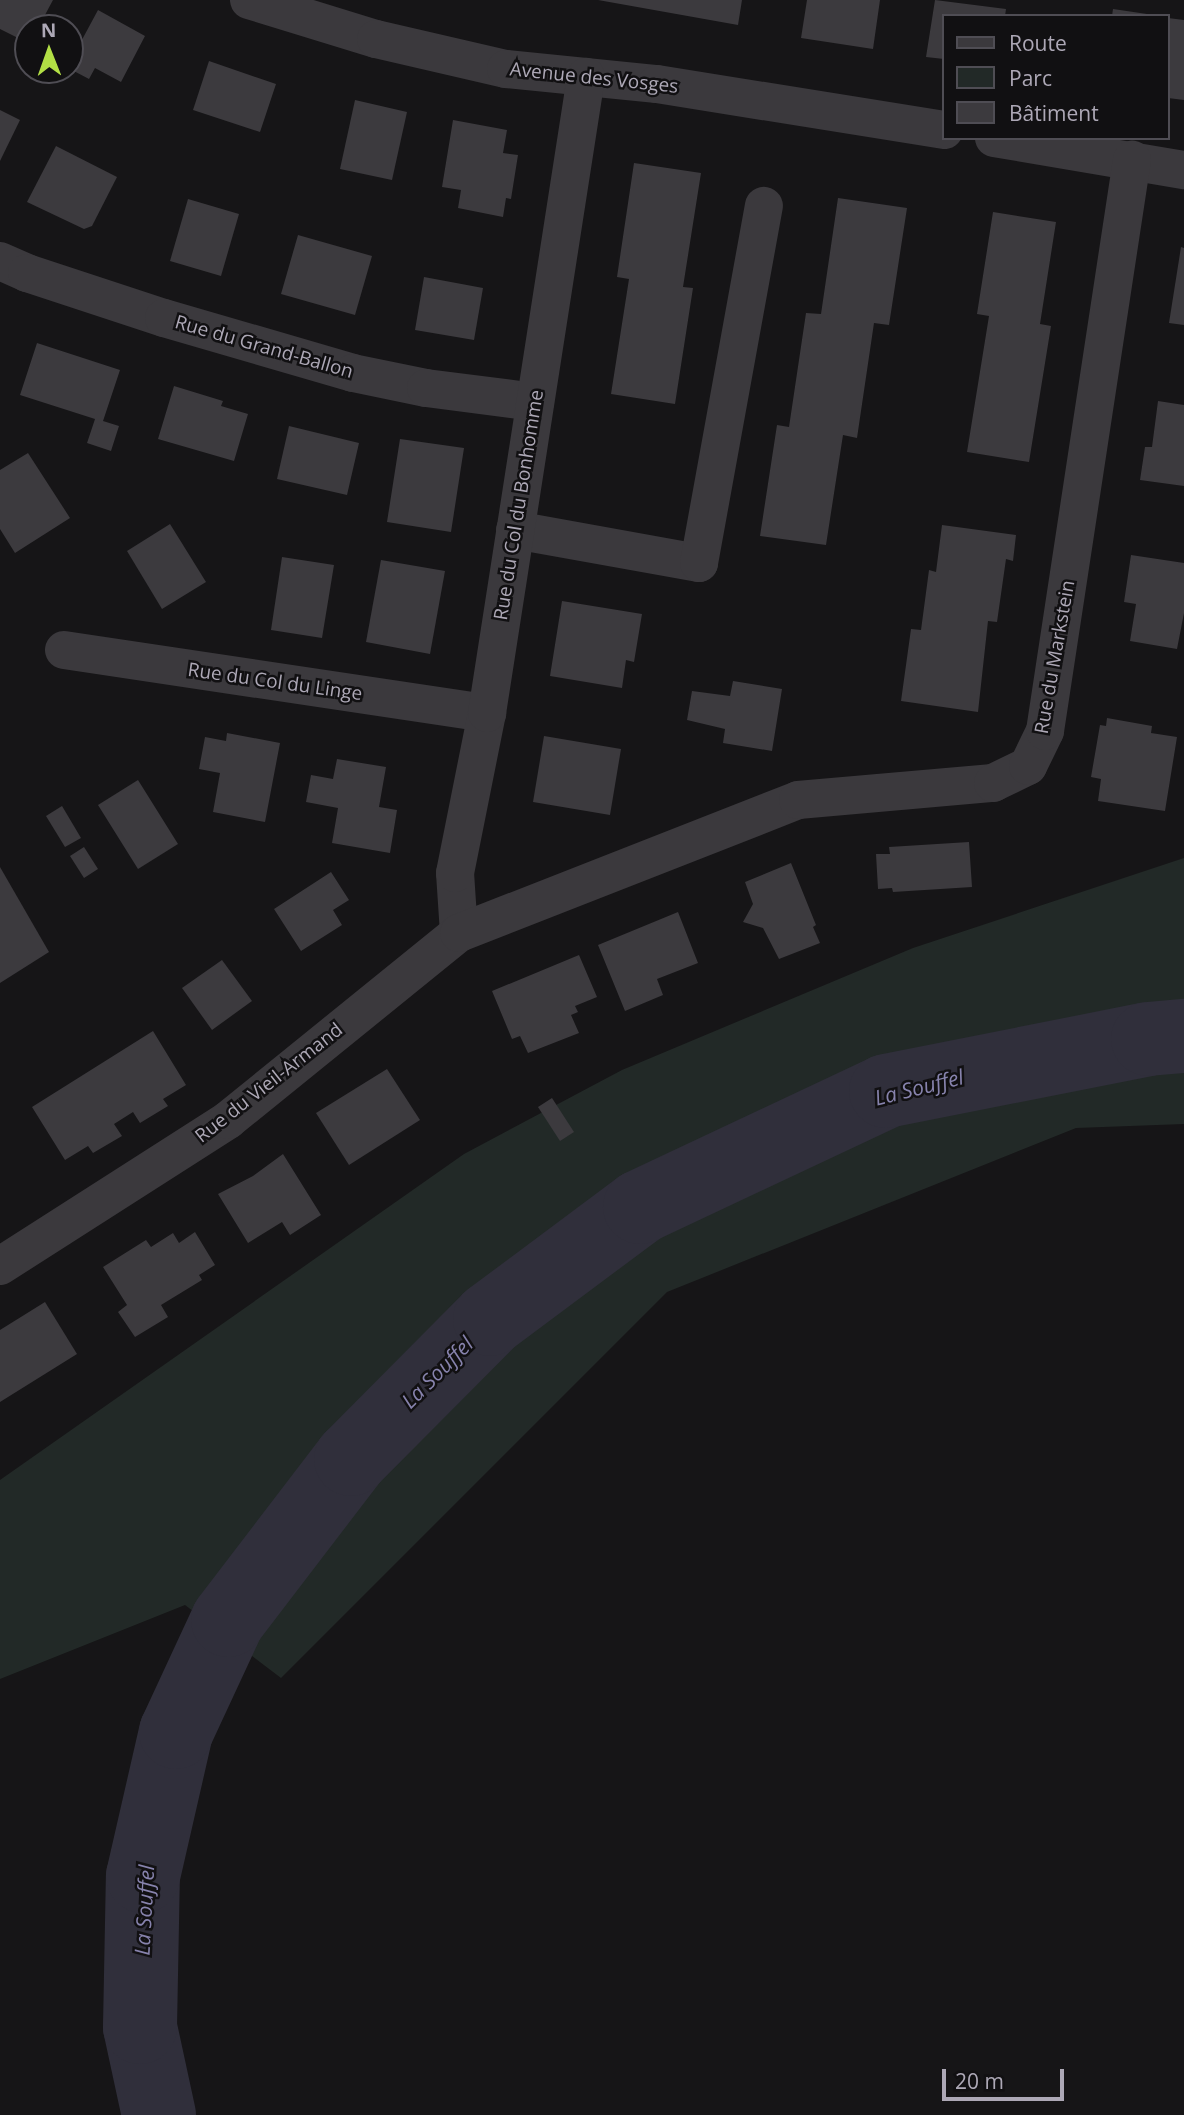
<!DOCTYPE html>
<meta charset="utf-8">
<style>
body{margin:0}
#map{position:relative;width:1184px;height:2115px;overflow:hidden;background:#161517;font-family:"Open Sans",sans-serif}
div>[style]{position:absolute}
.green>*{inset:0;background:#222927}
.river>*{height:74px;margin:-37px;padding:0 37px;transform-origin:37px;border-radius:37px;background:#302f3b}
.building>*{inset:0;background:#3c3a3e}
.minor>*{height:38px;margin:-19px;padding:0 19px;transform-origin:19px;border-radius:19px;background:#3b393d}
span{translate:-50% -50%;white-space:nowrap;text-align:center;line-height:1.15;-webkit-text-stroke:5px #111012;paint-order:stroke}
.street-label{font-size:19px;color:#ada8b6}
.water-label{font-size:21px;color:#8783ad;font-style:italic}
.legend{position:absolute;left:942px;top:14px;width:228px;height:126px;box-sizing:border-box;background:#111012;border:2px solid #4f4d54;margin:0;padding:9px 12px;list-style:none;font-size:21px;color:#ada8b6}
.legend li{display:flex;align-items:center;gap:14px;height:35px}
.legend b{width:35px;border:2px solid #4f4d54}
.north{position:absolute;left:14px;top:14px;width:70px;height:70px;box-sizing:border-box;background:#111012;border:2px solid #4f4d54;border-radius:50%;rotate:359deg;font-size:19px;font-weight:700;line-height:28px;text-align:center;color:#ada8b6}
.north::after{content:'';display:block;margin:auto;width:24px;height:32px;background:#b2df45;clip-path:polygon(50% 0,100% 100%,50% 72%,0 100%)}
.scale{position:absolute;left:942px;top:2069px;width:122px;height:32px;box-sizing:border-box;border:4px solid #ada8b6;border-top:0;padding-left:9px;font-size:21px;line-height:24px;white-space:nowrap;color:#ada8b6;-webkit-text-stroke:5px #111012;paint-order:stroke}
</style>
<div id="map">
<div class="green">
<i style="clip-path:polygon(1184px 858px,1184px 1124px,1076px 1128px,667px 1292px,281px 1678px,185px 1605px,0 1679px,0 1480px,464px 1154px,622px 1070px,913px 948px)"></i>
</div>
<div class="river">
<i style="left:159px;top:2115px;width:90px;rotate:-102.2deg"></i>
<i style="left:140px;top:2027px;width:151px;rotate:-88.9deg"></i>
<i style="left:143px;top:1876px;width:148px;rotate:-77.1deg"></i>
<i style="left:176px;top:1732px;width:123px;rotate:-65.1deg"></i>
<i style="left:228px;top:1620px;width:203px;rotate:-52.6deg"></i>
<i style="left:351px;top:1459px;width:197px;rotate:-45.2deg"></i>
<i style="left:490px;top:1319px;width:187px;rotate:-36.7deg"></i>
<i style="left:640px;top:1207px;width:272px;rotate:-25.2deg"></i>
<i style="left:886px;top:1091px;width:267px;rotate:-11.2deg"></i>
<i style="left:1148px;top:1039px;width:36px;rotate:-5deg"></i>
</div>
<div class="building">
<i style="clip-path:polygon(0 0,53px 0,38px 28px,28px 28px,28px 43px,0 29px)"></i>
<i style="clip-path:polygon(598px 0,742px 0,738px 25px)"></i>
<i style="clip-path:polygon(807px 0,880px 0,873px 49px,801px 38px)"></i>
<i style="clip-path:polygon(935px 0,1006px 9px,1005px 16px,944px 16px,944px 59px,926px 57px)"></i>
<i style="clip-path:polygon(1113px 9px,1147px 14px,1146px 16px,1112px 16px)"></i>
<i style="clip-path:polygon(98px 10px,145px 36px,121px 82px,95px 68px,89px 79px,70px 69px,70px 62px)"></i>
<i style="clip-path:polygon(1168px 18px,1184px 20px,1184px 100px,1168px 98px)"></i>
<i style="clip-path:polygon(209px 61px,276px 84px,260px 132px,193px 110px)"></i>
<i style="clip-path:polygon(355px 100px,407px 112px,392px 180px,340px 169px)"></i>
<i style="clip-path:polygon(0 110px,20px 120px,0 161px)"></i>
<i style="clip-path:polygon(453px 120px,507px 130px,503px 153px,518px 155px,511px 199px,506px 198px,503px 217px,458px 208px,461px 190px,442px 187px)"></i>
<i style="clip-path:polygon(56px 146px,117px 177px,92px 226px,84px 229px,27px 202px)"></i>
<i style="clip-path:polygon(634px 163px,701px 173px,683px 287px,693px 288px,675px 404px,611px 394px,629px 279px,617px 277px)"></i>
<i style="clip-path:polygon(838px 198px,907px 208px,889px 325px,874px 323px,857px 438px,843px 435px,826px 545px,760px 536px,777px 425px,789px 427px,806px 313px,821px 314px)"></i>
<i style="clip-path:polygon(188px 199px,239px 214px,221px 276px,170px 261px)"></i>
<i style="clip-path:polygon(993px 212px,1056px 222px,1040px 324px,1051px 326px,1029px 462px,967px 452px,989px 316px,977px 314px)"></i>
<i style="clip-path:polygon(298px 235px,372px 256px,355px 315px,281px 294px)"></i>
<i style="clip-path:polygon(1181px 247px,1184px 248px,1184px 325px,1169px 323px)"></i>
<i style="clip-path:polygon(424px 277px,483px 288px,474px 340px,415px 330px)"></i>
<i style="clip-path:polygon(37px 343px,120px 370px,103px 421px,119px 426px,111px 451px,87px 443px,95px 419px,20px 395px)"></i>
<i style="clip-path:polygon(174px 386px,223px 401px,221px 406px,248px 414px,234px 461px,158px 439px)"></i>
<i style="clip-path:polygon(1158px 401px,1184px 405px,1184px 486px,1140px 480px,1145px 447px,1152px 447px)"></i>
<i style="clip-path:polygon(289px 426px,359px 443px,347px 495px,277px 479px)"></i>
<i style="clip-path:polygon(400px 439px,464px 448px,451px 532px,387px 522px)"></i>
<i style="clip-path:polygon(28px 453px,70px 518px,15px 553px,0 529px,0 470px)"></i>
<i style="clip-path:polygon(170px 524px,206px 582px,162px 609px,127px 551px)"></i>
<i style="clip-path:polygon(942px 525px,1016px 535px,1013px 561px,1006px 559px,997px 622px,988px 621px,978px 712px,901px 701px,911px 629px,921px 630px,929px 570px,936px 572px)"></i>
<i style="clip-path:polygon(1131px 555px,1184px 563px,1184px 613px,1177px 649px,1130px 641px,1136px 604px,1124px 602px)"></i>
<i style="clip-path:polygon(282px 557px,334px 565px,322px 638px,271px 630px)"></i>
<i style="clip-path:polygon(381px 560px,445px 571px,430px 654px,366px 642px)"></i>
<i style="clip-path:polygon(562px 601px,642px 614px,634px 662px,626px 660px,622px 688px,550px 676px)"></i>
<i style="clip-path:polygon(733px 681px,782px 689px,772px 751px,723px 743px,725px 729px,687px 720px,692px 691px,730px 696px)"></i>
<i style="clip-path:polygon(1107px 718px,1152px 726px,1151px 733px,1177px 737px,1165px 811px,1098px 801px,1101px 779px,1091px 777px,1100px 725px,1106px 726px)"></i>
<i style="clip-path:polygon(227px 733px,280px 743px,265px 822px,213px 812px,220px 773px,199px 769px,205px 737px,226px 741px)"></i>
<i style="clip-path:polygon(544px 736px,621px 749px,610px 815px,533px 802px)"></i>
<i style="clip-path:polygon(337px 759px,386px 767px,379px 807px,397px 810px,390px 853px,332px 843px,338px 808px,306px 802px,311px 775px,333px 779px)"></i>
<i style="clip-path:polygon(138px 780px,178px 844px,138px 869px,98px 805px)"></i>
<i style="clip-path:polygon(62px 806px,81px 838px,65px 847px,46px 816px)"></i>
<i style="clip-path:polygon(969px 842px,972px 887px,893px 892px,892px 888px,878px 889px,876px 854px,890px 854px,889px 847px)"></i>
<i style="clip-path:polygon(84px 847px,98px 869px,84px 878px,70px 856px)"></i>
<i style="clip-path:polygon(791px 863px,816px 925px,813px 927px,820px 943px,779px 959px,763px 928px,743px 922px,753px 904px,745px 882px)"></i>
<i style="clip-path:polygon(0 867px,49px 952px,0 983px)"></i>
<i style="clip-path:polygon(331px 872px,349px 900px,333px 910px,342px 925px,301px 951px,274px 909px)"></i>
<i style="clip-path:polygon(678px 912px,698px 963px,657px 979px,663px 995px,625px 1011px,598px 945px)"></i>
<i style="clip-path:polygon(579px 955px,597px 997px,575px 1006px,578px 1012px,571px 1015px,579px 1033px,528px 1053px,520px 1036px,512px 1039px,492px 991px)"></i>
<i style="clip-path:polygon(222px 960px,252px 1001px,212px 1030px,182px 988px)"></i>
<i style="clip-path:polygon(153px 1031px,186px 1085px,163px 1099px,168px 1106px,140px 1123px,133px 1112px,114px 1124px,122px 1136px,93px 1153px,88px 1146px,65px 1160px,32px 1107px)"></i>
<i style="clip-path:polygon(387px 1069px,420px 1120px,349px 1165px,316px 1113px)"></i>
<i style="clip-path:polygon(552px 1098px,574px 1132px,560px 1141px,538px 1107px)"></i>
<i style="clip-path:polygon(283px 1154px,321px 1215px,290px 1235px,282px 1222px,248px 1243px,218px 1194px,253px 1176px)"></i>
<i style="clip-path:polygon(195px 1232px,215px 1265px,199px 1275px,202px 1280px,161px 1305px,168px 1317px,135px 1337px,118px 1312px,127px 1305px,103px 1267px,146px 1240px,151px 1247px,173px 1233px,179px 1243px)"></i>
<i style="clip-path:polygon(45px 1302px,77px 1354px,0 1402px,0 1330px)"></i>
</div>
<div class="minor">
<i style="left:249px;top:0;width:133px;rotate:17.1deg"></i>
<i style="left:376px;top:39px;width:133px;rotate:13deg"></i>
<i style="left:506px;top:69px;width:152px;rotate:5.7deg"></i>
<i style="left:657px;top:84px;width:291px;rotate:9.1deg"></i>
<i style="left:994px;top:138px;width:193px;rotate:9.6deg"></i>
<i style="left:0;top:261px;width:30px;rotate:24deg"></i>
<i style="left:27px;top:273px;width:144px;rotate:18.2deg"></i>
<i style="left:164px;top:318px;width:197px;rotate:16.2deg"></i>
<i style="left:353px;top:373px;width:75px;rotate:11.6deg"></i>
<i style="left:426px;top:388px;width:110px;rotate:7.3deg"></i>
<i style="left:515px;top:530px;width:187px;rotate:10.2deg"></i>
<i style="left:699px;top:563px;width:363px;rotate:-79.7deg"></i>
<i style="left:64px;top:650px;width:428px;rotate:8.5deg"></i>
<i style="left:459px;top:933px;width:60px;rotate:-93.8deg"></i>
<i style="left:455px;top:873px;width:163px;rotate:-78.7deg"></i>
<i style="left:487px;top:713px;width:644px;rotate:-81.15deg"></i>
<i style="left:0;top:1266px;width:271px;rotate:-32.6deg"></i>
<i style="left:228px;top:1120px;width:297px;rotate:-39deg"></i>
<i style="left:459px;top:933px;width:364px;rotate:-21.4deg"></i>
<i style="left:798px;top:800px;width:196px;rotate:-5deg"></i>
<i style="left:993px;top:783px;width:39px;rotate:-26deg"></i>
<i style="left:1028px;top:766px;width:39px;rotate:-64deg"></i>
<i style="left:1045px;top:731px;width:578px;rotate:-81.34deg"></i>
</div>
<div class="street-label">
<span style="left:594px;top:78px;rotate:6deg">Avenue des Vosges</span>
<span style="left:264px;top:347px;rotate:16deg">Rue du Grand-Ballon</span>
<span style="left:519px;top:505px;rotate:-81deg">Rue du Col du Bonhomme</span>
<span style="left:1055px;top:657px;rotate:-80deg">Rue du Markstein</span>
<span style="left:275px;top:682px;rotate:8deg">Rue du Col du Linge</span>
<span style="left:269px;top:1083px;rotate:-38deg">Rue du Vieil-Armand</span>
</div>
<div class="water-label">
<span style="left:919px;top:1087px;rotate:-14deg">La Souffel</span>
<span style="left:437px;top:1372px;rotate:-45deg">La Souffel</span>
<span style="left:144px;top:1910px;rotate:-87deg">La Souffel</span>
</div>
<ul class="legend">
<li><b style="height:9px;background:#3b393d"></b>Route</li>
<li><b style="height:19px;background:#222927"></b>Parc</li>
<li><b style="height:19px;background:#3c3a3e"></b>Bâtiment</li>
</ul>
<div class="north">N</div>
<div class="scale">20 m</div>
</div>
